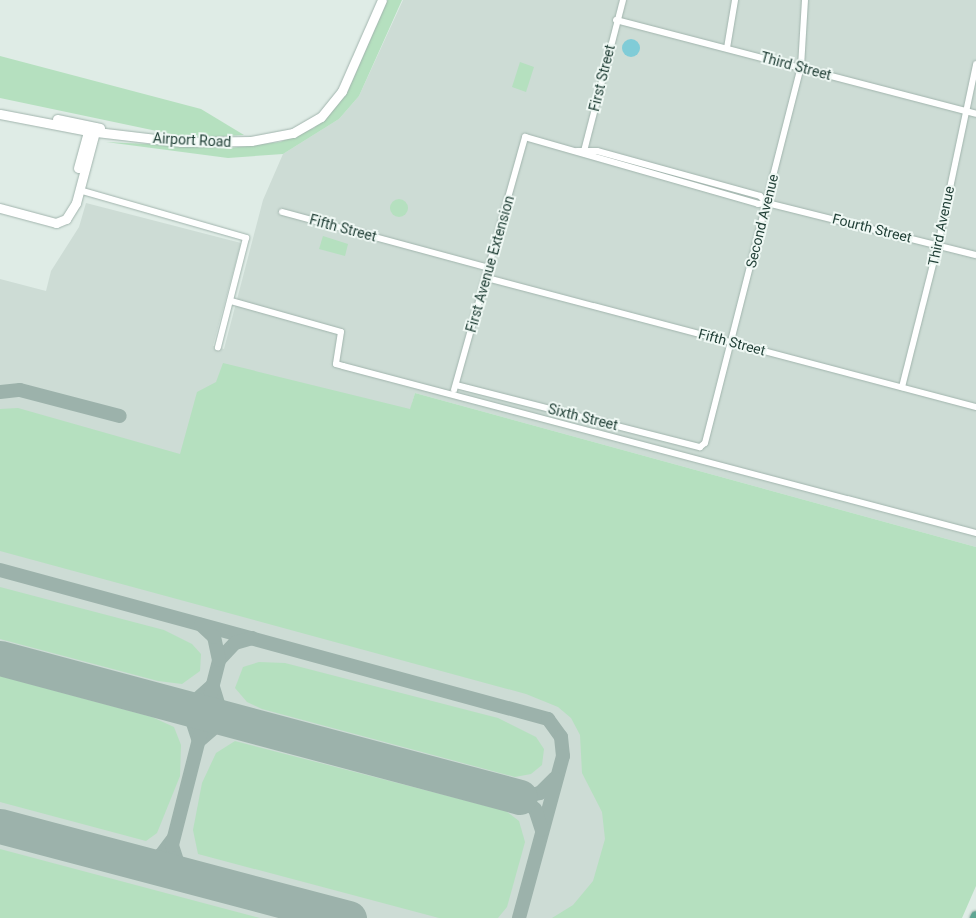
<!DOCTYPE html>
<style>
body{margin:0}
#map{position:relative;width:976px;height:918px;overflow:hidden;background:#dfece6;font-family:Roboto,sans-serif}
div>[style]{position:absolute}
.built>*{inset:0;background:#cddcd5}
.green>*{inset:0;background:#b5e0bf}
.round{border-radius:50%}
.water>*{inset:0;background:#80ccd7}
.taxiway>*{height:14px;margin:-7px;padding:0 7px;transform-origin:7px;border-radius:7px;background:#9cb2ab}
.runway>*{height:35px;margin:-17.5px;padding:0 17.5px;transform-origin:17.5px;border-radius:17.5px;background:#9cb2ab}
.roads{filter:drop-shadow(0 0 1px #a1b4ad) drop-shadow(0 0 1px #a1b4ad)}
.street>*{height:6px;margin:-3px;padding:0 3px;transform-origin:3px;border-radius:3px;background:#fff}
.secondary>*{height:9px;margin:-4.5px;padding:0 4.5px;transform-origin:4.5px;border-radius:4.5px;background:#fff}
.primary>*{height:10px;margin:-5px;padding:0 5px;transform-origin:5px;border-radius:5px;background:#5ea692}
span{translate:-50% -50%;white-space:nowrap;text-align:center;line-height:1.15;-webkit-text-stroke:4px #eff8f4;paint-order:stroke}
.street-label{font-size:14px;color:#1e3d34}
</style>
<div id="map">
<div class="built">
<i style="clip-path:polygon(403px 0,976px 0,976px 547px,415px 393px,412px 403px,943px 918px,0 918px,0 279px,46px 291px,51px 271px,79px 227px,86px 203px,241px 243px,213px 346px,224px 349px,263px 200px,283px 154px,339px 119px,359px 96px)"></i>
</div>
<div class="green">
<i style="clip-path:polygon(387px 0,402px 0,359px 96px,339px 119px,283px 154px,228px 158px,106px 142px,230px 148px,280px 142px,314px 128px,347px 93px)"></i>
<i style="clip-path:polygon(0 56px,201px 109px,244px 135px,190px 138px,0 98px)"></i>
<i style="clip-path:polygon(520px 62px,534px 67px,526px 92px,512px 87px)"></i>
<i class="round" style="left:390px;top:199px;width:18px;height:18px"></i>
<i style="clip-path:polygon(323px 236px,348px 244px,345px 256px,319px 249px)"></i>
<i style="clip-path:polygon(223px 363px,410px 409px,415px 393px,976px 547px,976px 886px,962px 918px,552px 918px,573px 905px,593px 881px,605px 839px,602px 812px,582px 773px,580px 735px,571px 718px,558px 707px,526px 694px,0 551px,0 409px,18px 408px,180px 454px,197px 392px,216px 382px)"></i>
<i style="clip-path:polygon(0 587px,164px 630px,192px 644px,201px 654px,200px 671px,182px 684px,158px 681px,0 639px)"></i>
<i style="clip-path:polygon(259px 662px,285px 663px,498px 718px,536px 737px,544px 749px,542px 765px,531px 774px,515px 777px,262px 709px,247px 702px,235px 688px,243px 667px)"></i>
<i style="clip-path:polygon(0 676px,152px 717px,174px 727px,181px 745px,180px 776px,157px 833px,146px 841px,0 802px)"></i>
<i style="clip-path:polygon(235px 741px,506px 811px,519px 821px,525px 842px,507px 907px,498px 918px,439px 918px,198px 854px,193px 830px,202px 783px,216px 753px)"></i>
<i style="clip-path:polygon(0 849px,260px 918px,0 918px)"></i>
</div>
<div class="water">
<i class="round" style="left:622px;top:39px;width:18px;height:18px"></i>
</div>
<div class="taxiway">
<i style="left:0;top:392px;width:20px;rotate:-6deg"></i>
<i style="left:20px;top:390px;width:103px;rotate:14.6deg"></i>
<i style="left:0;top:570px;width:568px;rotate:15.21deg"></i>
<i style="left:548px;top:719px;width:22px;rotate:54deg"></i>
<i style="left:561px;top:737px;width:19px;rotate:84deg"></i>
<i style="left:563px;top:756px;width:168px;rotate:105.2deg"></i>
<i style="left:219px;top:660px;width:23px;rotate:-47deg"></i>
<i style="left:235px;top:643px;width:18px;rotate:-16deg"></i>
<i style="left:213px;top:687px;width:24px;rotate:73deg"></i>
<i style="left:220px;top:710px;width:19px;rotate:35deg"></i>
<i style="left:175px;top:704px;width:21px;rotate:39deg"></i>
<i style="left:191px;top:717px;width:23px;rotate:72deg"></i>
<i style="left:175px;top:704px;width:19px;rotate:-6deg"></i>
<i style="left:194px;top:702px;width:24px;rotate:-42deg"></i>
<i style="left:200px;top:740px;width:23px;rotate:-41deg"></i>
<i style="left:217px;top:725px;width:19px;rotate:-12deg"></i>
<i style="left:520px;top:797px;width:20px;rotate:-11deg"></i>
<i style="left:540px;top:793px;width:21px;rotate:-45deg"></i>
<i style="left:520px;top:797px;width:19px;rotate:39deg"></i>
<i style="left:535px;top:809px;width:22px;rotate:72deg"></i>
<i style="left:143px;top:864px;width:20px;rotate:-27deg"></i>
<i style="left:161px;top:855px;width:20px;rotate:-53deg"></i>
<i style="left:192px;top:876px;width:18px;rotate:-139deg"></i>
<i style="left:178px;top:864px;width:20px;rotate:-108deg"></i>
<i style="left:172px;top:845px;width:191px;rotate:-75.7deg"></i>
<i style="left:219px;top:660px;width:24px;rotate:-102deg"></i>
<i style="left:214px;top:637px;width:18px;rotate:-137deg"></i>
</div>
<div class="runway">
<i style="left:0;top:658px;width:538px;rotate:14.97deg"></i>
<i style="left:0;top:826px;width:361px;rotate:14.8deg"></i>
</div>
<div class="roads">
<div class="street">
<i style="left:616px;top:20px;width:372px;rotate:14.6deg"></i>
<i style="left:727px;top:48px;width:49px;rotate:-80.5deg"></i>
<i style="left:577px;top:151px;width:20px"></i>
<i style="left:597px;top:151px;width:169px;rotate:15.4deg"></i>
<i style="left:760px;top:196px;width:10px;rotate:45deg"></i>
<i style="left:584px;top:151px;width:156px;rotate:-75.5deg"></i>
<i style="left:79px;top:190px;width:174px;rotate:16deg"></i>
<i style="left:246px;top:238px;width:113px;rotate:104.4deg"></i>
<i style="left:282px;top:212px;width:215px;rotate:15.1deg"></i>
<i style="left:487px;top:278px;width:506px;rotate:14.78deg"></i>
<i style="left:231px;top:301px;width:114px;rotate:15.7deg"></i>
<i style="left:341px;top:332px;width:32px;rotate:99deg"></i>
<i style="left:336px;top:364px;width:7px;rotate:16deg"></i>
<i style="left:343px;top:366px;width:655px;rotate:14.78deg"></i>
<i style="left:456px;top:385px;width:252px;rotate:14.3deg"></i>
<i style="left:700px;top:447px;width:6px;rotate:-39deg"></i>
<i style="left:705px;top:443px;width:388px;rotate:-75.7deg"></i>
<i style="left:801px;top:67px;width:67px;rotate:-86.6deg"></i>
<i style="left:902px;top:387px;width:146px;rotate:-75.8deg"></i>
<i style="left:938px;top:245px;width:185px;rotate:-78.1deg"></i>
<i style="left:454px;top:390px;width:263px;rotate:-74.3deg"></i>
<i style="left:525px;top:137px;width:242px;rotate:16deg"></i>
<i style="left:758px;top:204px;width:9px;rotate:-6deg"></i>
<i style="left:767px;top:203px;width:215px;rotate:14deg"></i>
</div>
<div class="secondary">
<i style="left:0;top:114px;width:90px;rotate:10.9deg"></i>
<i style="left:88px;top:131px;width:94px;rotate:6.7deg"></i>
<i style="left:181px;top:142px;width:70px;rotate:-0.8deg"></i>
<i style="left:251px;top:141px;width:43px;rotate:-10.8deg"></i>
<i style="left:293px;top:133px;width:32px;rotate:-30deg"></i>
<i style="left:321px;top:117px;width:33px;rotate:-51deg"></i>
<i style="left:342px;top:91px;width:99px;rotate:-66.3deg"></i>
<i style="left:57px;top:119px;width:44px;rotate:11.8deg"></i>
<i style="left:78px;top:168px;width:41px;rotate:-74.6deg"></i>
<i style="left:0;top:208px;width:58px;rotate:15deg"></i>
<i style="left:56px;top:223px;width:11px;rotate:-22deg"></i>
<i style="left:66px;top:219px;width:19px;rotate:-58deg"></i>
<i style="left:76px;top:203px;width:78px;rotate:-75.1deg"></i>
</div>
<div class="primary">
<i style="left:975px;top:918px;width:2px;rotate:-63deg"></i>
</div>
</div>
<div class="street-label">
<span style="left:796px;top:66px;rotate:15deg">Third Street</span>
<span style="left:602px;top:78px;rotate:-76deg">First Street</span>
<span style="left:192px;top:140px;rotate:3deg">Airport Road</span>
<span style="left:762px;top:221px;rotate:-76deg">Second Avenue</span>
<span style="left:941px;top:226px;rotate:-78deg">Third Avenue</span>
<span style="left:343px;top:228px;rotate:15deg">Fifth Street</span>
<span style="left:872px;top:228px;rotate:14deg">Fourth Street</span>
<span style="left:490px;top:264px;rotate:-74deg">First Avenue Extension</span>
<span style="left:732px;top:342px;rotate:15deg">Fifth Street</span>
<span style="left:583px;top:417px;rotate:14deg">Sixth Street</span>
</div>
</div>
